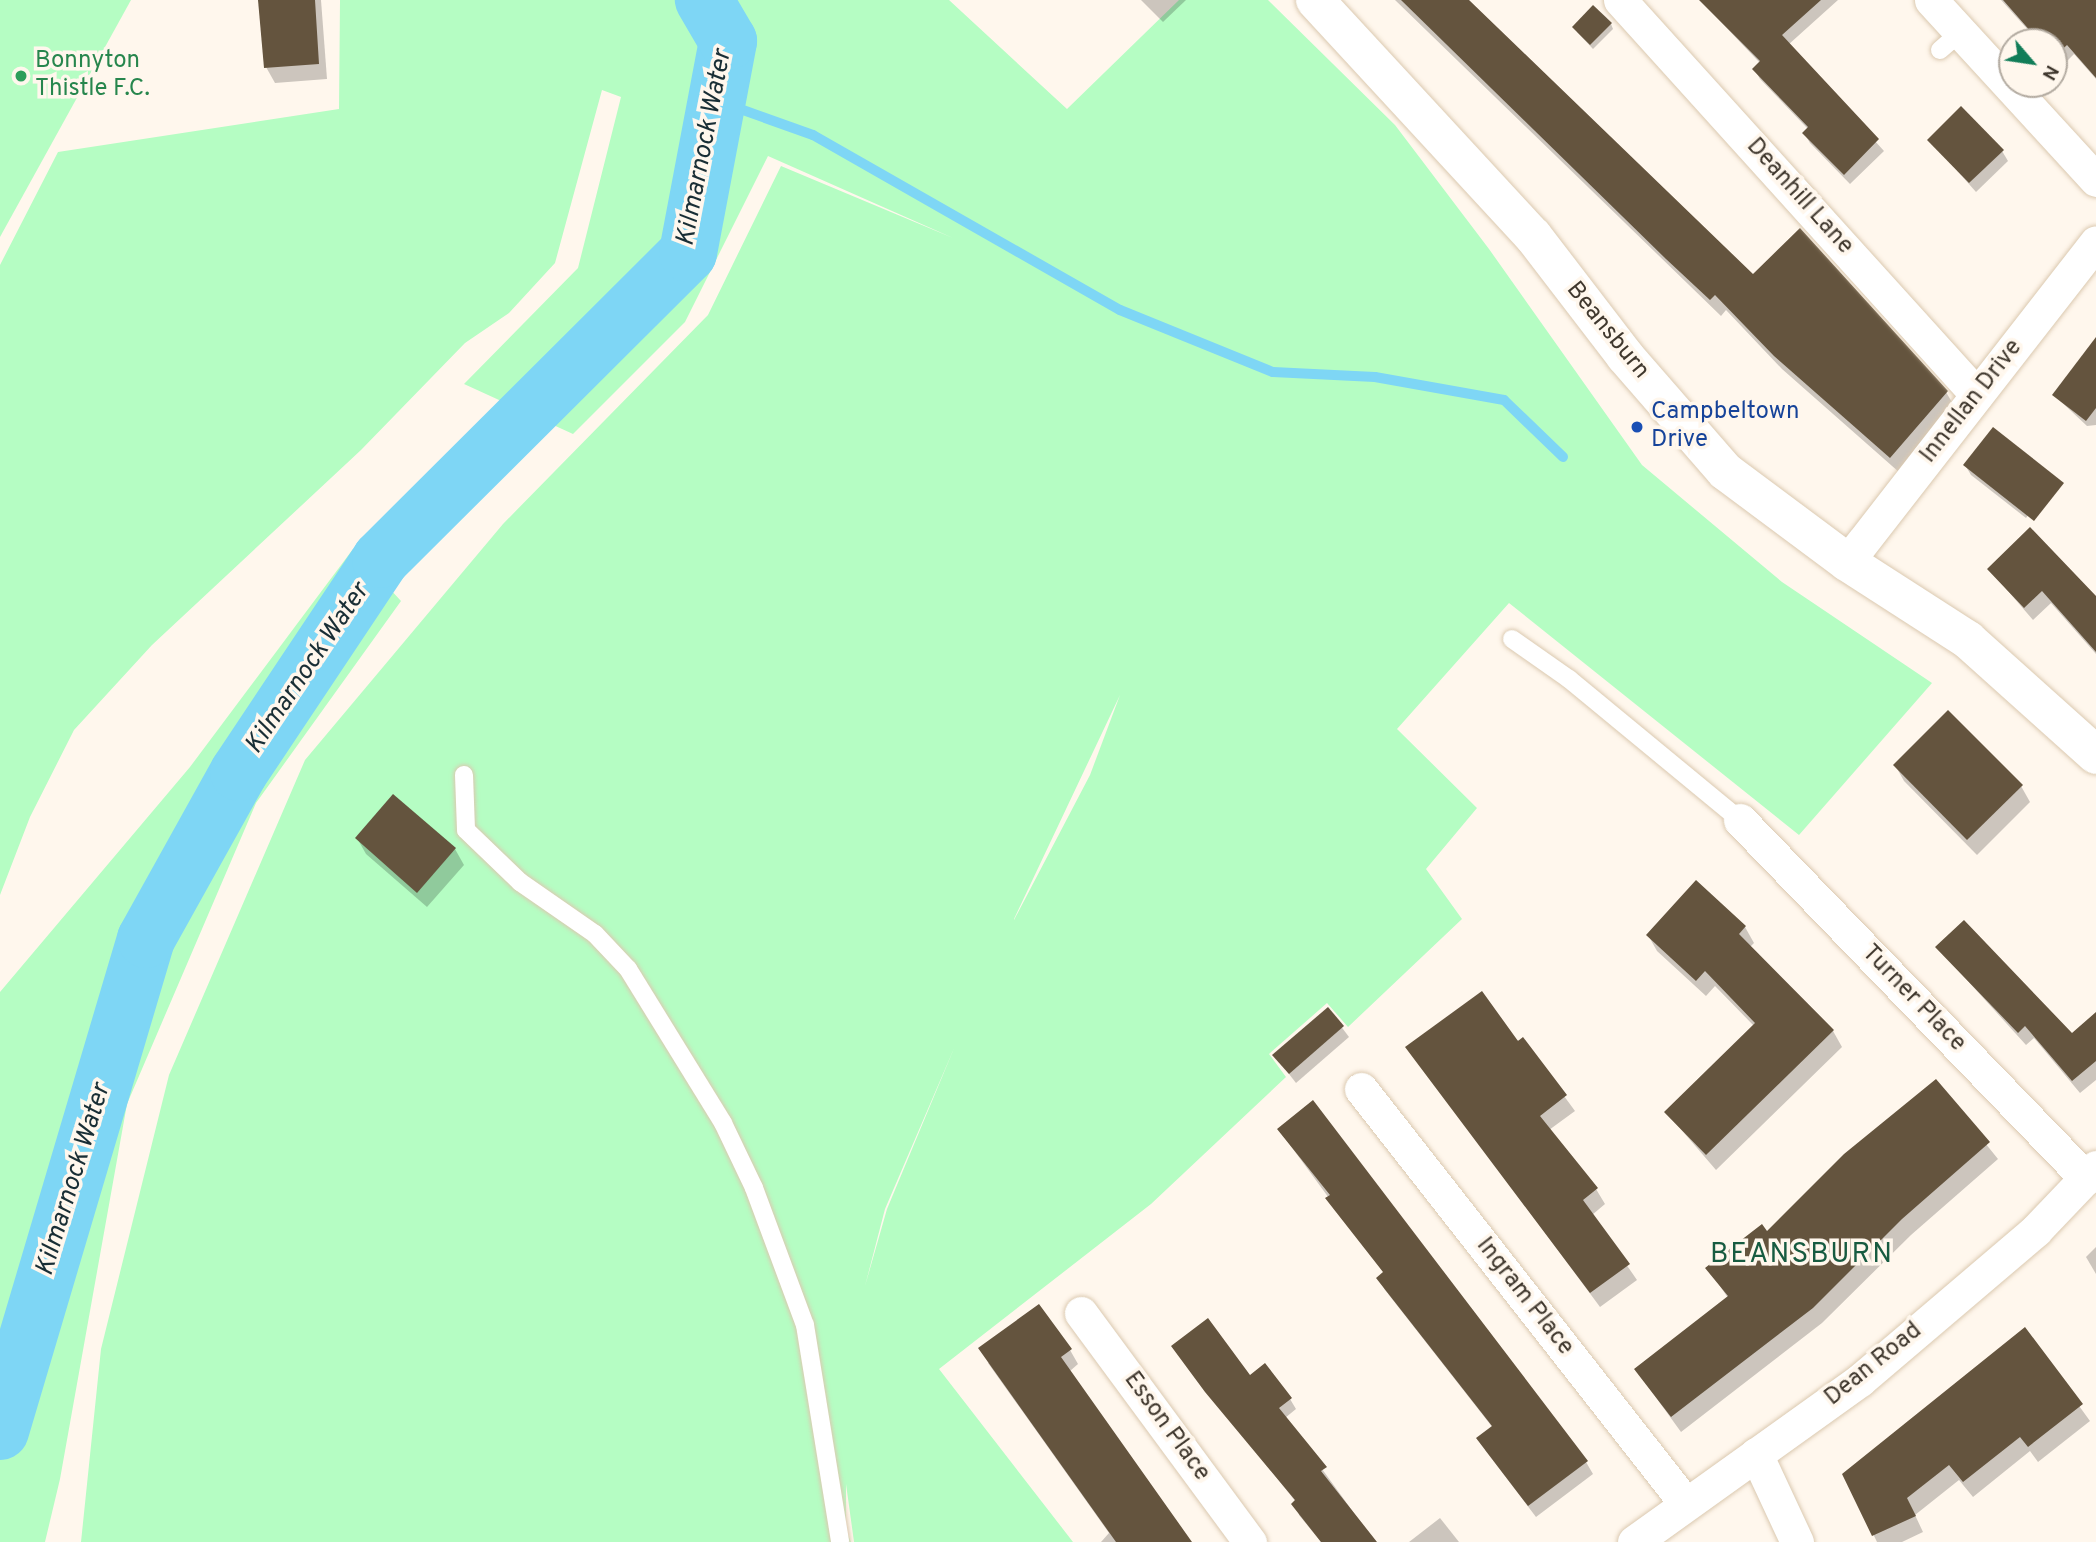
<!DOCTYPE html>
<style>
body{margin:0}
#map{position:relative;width:2096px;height:1542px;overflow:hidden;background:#fff7ed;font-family:Overpass,sans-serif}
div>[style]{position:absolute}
.green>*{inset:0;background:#b5fdc3}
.shadow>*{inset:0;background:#0003}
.stream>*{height:10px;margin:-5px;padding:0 5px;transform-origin:5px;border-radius:5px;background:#7ed6f5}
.river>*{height:58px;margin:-29px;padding:0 29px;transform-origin:29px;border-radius:29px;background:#7ed6f5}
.building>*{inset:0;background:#64543e}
.roads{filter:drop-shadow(0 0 2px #dbc9b0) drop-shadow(0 0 2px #dbc9b0)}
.lane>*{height:18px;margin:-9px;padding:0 9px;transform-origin:9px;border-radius:9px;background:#fff}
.street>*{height:33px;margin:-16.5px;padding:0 16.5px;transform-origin:16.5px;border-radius:16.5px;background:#fff}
.secondary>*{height:38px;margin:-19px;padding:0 19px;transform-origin:19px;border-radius:19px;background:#fff}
.dots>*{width:19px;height:19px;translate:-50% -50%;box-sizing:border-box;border:4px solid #fff7ed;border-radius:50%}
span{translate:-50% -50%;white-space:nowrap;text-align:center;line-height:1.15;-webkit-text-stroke:7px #fff7ed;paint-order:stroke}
.leisure-label{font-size:24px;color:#27864d}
.left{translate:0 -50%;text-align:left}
.street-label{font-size:24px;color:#40382e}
.transit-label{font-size:24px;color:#164399}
.water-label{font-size:26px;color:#192e35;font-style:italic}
.quarter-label{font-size:28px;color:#175b41;letter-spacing:2px}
.north{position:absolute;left:1998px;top:28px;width:70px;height:70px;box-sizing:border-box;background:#fff7ed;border:2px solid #b3aba1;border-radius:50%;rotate:119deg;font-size:19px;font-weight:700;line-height:28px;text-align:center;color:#40382e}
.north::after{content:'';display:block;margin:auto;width:24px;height:32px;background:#117d58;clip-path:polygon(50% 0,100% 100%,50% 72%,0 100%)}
</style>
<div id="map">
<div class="green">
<i style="clip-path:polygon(0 0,131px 0,0 237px)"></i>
<i style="clip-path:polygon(evenodd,340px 0,949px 0,1067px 109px,1179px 0,1268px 0,1395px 125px,1489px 249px,1642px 465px,1782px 582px,1932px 683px,1799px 835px,1509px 603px,1397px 729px,1477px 808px,1426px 869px,1462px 919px,1348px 1027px,1327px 1003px,1269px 1054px,1286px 1077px,1151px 1204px,939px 1369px,1073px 1542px,854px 1542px,846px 1484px,846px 1530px,851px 1542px,81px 1542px,101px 1349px,169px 1075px,305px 760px,503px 524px,708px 315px,781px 166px,953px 238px,768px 156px,685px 322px,573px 434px,464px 384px,578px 268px,621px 97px,602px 90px,555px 263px,509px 313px,465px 343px,361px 450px,152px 645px,74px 730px,30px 817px,0 895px,0 265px,58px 152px,339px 109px,340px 0,1120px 695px,1090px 775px,1014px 920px,1014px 919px,1120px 695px,340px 0,955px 1046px,887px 1209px,865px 1286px,885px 1209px,955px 1046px)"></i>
<i style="clip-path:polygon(353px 549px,401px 601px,256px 803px,127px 1104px,60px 1479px,45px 1542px,0 1542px,0 992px,190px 767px)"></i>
</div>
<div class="shadow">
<i style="clip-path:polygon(260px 0,321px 0,327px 79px,275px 83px,266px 67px)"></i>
<i style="clip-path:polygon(1141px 0,1186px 0,1163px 22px)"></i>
<i style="clip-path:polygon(1395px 0,1466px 0,1753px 276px,1946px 392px,1956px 409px,1900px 473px,1782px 369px,1726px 310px,1721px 316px)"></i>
<i style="clip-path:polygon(1700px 0,1838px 0,1788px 45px,1884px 151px,1850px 184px,1810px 143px,1804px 133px,1808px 129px,1760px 79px,1754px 69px,1760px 63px)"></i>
<i style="clip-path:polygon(2001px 0,2071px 0,2096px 15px,2096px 79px,2074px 54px,2061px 67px,2054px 59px,2054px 42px,2039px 42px)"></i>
<i style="clip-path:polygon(1611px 24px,1613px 29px,1593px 49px,1577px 32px)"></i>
<i style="clip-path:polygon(1930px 140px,2002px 151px,2008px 161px,1976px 192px)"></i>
<i style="clip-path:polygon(2096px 340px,2096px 425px,2087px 426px,2054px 395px)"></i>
<i style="clip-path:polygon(1965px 465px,2053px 482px,2026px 518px,1971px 475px)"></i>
<i style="clip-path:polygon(1989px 569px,2096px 601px,2096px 654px,2051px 603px,2033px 620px)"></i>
<i style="clip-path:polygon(1895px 765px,2021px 786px,2030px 802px,1977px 855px,1904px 781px)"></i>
<i style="clip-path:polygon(357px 838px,455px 849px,464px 865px,427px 907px,366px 854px)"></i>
<i style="clip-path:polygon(1745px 927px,1754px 943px,1750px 947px,1833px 1031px,1842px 1047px,1716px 1170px,1666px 1112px,1754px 1026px,1715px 986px,1706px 996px,1657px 951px,1648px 935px)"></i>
<i style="clip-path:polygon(1937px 947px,2072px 1035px,2096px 1015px,2096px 1080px,2080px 1093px,2034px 1038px,2026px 1045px)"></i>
<i style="clip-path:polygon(1328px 1009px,1349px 1037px,1296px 1083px,1275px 1056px)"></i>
<i style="clip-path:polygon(1523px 1040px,1575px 1111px,1549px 1130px,1596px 1189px,1605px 1204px,1592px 1215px,1637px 1280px,1600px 1307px,1408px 1048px)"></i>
<i style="clip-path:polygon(1935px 1081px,1998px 1159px,1911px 1235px,1822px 1323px,1681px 1432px,1636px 1370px,1728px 1298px,1708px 1268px,1767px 1233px)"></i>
<i style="clip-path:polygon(1279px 1130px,1586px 1462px,1593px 1474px,1536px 1517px,1485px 1450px,1493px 1428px,1385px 1290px,1378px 1278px,1384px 1273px)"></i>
<i style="clip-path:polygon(2096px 1247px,2096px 1274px,2086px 1257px)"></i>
<i style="clip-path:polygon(2024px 1330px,2090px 1421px,2038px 1462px,2030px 1451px,1973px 1497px,1959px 1480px,1915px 1515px,1923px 1532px,1902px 1542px,1877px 1542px,1844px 1474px)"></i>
<i style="clip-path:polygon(1070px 1350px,1078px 1364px,1070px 1371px,1189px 1542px,1101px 1542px,1109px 1533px,988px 1363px)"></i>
<i style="clip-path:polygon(1179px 1356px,1249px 1377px,1290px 1399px,1296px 1409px,1285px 1418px,1375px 1542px,1321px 1542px,1299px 1515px,1296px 1502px)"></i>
<i style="clip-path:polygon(1440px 1518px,1459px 1542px,1409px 1542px)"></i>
</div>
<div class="stream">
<i style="left:715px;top:100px;width:104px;rotate:19.7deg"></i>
<i style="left:813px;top:135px;width:353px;rotate:29.7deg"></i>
<i style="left:1120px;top:310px;width:165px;rotate:22.1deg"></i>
<i style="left:1273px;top:372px;width:102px;rotate:2.8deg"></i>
<i style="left:1375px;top:377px;width:131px;rotate:10.1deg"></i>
<i style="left:1504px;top:400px;width:82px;rotate:44deg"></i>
</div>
<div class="river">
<i style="left:0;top:1431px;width:513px;rotate:-73.47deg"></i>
<i style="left:146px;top:939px;width:191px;rotate:-60.9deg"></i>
<i style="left:239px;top:772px;width:256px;rotate:-56.3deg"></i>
<i style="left:381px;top:559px;width:433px;rotate:-44.9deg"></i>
<i style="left:688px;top:253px;width:216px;rotate:-79.3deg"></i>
<i style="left:728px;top:41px;width:48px;rotate:-120.3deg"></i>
</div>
<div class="building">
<i style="clip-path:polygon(258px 0,315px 0,319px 64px,264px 68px)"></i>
<i style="clip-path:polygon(1401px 0,1469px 0,1753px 274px,1800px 228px,1948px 391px,1890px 458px,1774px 356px,1715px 295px,1710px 300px,1666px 259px)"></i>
<i style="clip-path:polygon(1699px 0,1821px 0,1782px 35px,1879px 139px,1844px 175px,1802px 133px,1808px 127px,1752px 69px,1760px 61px)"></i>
<i style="clip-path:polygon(2003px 0,2096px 0,2096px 78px,2067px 45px,2054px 57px,2054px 42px,2040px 42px)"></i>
<i style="clip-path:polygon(1593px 5px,1612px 23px,1590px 45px,1572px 27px)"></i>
<i style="clip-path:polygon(1961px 106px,2004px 150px,1969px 183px,1927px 140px)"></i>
<i style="clip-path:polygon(2096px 337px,2096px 408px,2086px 421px,2052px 395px)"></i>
<i style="clip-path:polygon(1993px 427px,2064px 483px,2034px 521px,1963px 465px)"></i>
<i style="clip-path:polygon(2030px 527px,2096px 596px,2096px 652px,2042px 591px,2024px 608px,1987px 569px)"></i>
<i style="clip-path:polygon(1948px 710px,2023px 785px,1967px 840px,1893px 765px)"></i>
<i style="clip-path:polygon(393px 794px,456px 848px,417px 893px,355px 838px)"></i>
<i style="clip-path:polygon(1696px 880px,1746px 926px,1739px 934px,1834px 1030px,1706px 1155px,1664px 1112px,1755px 1023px,1705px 971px,1696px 981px,1646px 935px)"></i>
<i style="clip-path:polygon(1964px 920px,2072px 1033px,2096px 1012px,2096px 1061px,2072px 1081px,2025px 1026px,2018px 1033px,1935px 947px)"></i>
<i style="clip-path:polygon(1482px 991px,1518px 1041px,1523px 1037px,1567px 1095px,1540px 1116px,1598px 1188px,1583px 1200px,1630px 1264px,1590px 1293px,1405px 1047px)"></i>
<i style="clip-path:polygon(1328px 1007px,1344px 1026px,1289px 1074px,1272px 1055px)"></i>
<i style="clip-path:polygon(1936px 1079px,1990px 1142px,1902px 1219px,1813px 1308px,1671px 1417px,1634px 1369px,1728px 1296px,1705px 1268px,1762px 1224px,1767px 1231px,1844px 1154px)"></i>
<i style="clip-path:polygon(1313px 1100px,1588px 1461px,1528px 1506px,1476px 1438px,1492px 1426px,1376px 1278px,1383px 1272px,1325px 1198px,1330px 1195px,1277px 1129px)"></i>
<i style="clip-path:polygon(1039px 1304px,1072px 1349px,1061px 1357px,1192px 1542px,1116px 1542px,978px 1348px)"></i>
<i style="clip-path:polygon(1208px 1318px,1250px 1375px,1265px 1363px,1292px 1398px,1279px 1408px,1327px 1467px,1321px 1471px,1377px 1542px,1321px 1542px,1291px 1504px,1295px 1500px,1205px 1392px,1171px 1346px)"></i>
<i style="clip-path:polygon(2025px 1327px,2083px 1404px,2028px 1447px,2020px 1437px,1963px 1482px,1949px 1465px,1907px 1498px,1916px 1516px,1872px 1536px,1842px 1474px)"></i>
</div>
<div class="roads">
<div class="lane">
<i style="left:1940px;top:50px;width:28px;rotate:-41deg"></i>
<i style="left:1512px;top:639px;width:70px;rotate:35.1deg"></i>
<i style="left:1569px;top:679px;width:222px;rotate:39.5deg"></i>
<i style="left:464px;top:775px;width:55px;rotate:87.9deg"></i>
<i style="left:466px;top:830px;width:75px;rotate:43.9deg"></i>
<i style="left:520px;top:882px;width:91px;rotate:34.7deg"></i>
<i style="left:595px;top:934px;width:48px;rotate:46.7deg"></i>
<i style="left:628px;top:969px;width:181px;rotate:58.3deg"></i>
<i style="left:723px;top:1123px;width:72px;rotate:64.5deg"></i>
<i style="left:754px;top:1188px;width:146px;rotate:69.6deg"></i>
<i style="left:805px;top:1325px;width:220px;rotate:80.8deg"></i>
</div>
<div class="street">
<i style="left:1620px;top:0;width:532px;rotate:47.89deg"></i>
<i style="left:1931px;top:0;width:244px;rotate:47.5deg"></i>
<i style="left:1847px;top:562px;width:405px;rotate:-52.1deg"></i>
<i style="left:1740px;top:820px;width:498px;rotate:46deg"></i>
<i style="left:1361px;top:1089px;width:527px;rotate:51.93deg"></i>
<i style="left:1081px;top:1313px;width:285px;rotate:53.6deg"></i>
<i style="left:1756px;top:1454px;width:97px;rotate:65deg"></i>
<i style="left:1634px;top:1542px;width:278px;rotate:-35.6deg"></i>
<i style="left:1860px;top:1380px;width:231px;rotate:-40.4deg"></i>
<i style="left:2036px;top:1230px;width:87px;rotate:-46.4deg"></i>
</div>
<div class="secondary">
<i style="left:1315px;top:0;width:321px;rotate:47.3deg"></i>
<i style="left:1533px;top:236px;width:151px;rotate:52.5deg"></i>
<i style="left:1625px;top:356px;width:152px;rotate:49deg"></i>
<i style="left:1725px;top:471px;width:152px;rotate:36.7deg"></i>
<i style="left:1847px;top:562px;width:144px;rotate:32.8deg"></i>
<i style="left:1968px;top:640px;width:172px;rotate:41.9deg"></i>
</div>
</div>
<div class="dots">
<i style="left:21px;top:76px;background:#2e9e5b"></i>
<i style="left:1637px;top:427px;background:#1a4fb4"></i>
</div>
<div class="leisure-label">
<span class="left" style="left:35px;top:76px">Bonnyton<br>Thistle F.C.</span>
</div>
<div class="street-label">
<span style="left:1799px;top:197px;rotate:48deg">Deanhill Lane</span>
<span style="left:1607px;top:331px;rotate:51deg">Beansburn</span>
<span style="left:1972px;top:402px;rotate:-52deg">Innellan Drive</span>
<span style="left:1913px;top:999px;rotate:46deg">Turner Place</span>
<span style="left:1524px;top:1297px;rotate:52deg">Ingram Place</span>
<span style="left:1874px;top:1365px;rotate:-39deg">Dean Road</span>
<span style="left:1166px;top:1427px;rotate:54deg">Esson Place</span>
</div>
<div class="transit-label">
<span class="left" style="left:1651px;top:427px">Campbeltown<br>Drive</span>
</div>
<div class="water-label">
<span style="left:705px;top:148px;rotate:-79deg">Kilmarnock Water</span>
<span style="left:308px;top:669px;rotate:-56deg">Kilmarnock Water</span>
<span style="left:74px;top:1180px;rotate:-73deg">Kilmarnock Water</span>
</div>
<div class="quarter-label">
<span style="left:1802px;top:1255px">BEANSBURN</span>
</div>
<div class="north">N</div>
</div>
